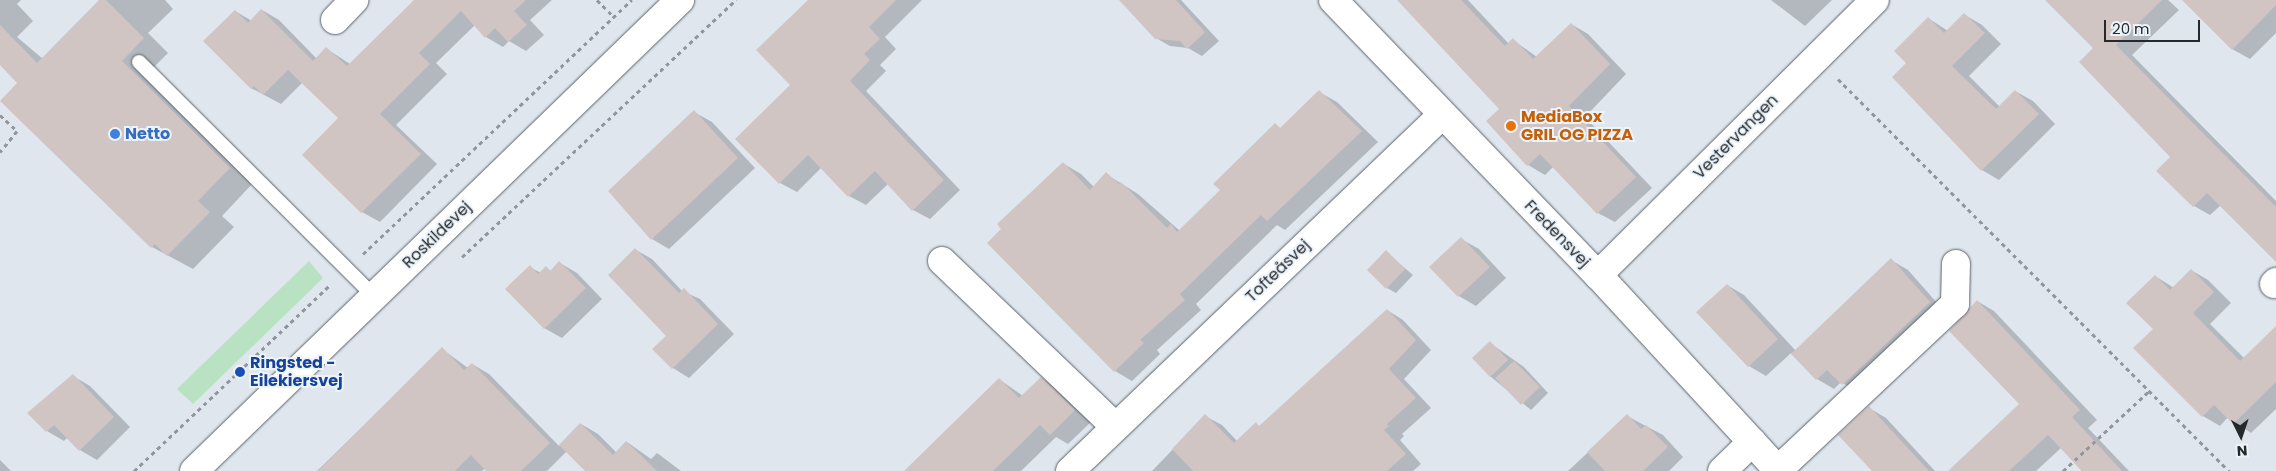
<!DOCTYPE html>
<meta charset="utf-8">
<style>
body{margin:0}
#map{position:relative;width:2276px;height:471px;overflow:hidden;background:#dfe6ee;font-family:Poppins,sans-serif}
div>[style]{position:absolute}
.green>*{inset:0;background:#b9e2c3}
.shadow>*{inset:0;background:#0003}
.building>*{inset:0;background:#d1c5c4}
.path>*{height:3px;margin-top:-1.5px;transform-origin:0;background:repeating-linear-gradient(90deg,#91969c 0 4px,transparent 0 8px)}
.roads{filter:drop-shadow(0 0 1px #5b6168) drop-shadow(0 0 1px #5b6168)}
.service>*{height:14px;margin:-7px;padding:0 7px;transform-origin:7px;border-radius:7px;background:#fff}
.minor>*{height:28px;margin:-14px;padding:0 14px;transform-origin:14px;border-radius:14px;background:#fff}
.tertiary>*{height:28px;margin:-14px;padding:0 14px;transform-origin:14px;border-radius:14px;background:#fff}
.dots>*{width:14px;height:14px;translate:-50% -50%;box-sizing:border-box;border:2px solid #ecf4fb;border-radius:50%}
span{translate:-50% -50%;white-space:nowrap;text-align:center;line-height:1.15;-webkit-text-stroke:4px #ecf4fb;paint-order:stroke}
.food-label{font-size:16px;color:#c56008;font-weight:700}
.left{translate:0 -50%;text-align:left}
.shop-label{font-size:16px;color:#366cbe;font-weight:700}
.street-label{font-size:16px;color:#26292c}
.transit-label{font-size:16px;color:#164399;font-weight:700}
.north{position:absolute;left:2216px;top:411px;width:50px;height:50px;-webkit-text-stroke:4px #ecf4fb;paint-order:stroke;rotate:176deg;font-size:14px;font-weight:700;line-height:20px;text-align:center;color:#26292c}
.north::after{content:'';display:block;margin:auto;width:18px;height:22px;background:#26292c;clip-path:polygon(50% 0,100% 100%,50% 72%,0 100%)}
.scale{position:absolute;left:2104px;top:20px;width:96px;height:22px;box-sizing:border-box;border:2px solid #26292c;border-top:0;padding-left:6px;font-size:15px;line-height:18px;white-space:nowrap;color:#26292c;-webkit-text-stroke:4px #ecf4fb;paint-order:stroke}
</style>
<div id="map">
<div class="green">
<i style="clip-path:polygon(309px 261px,323px 278px,193px 404px,177px 389px)"></i>
</div>
<div class="shadow">
<i style="clip-path:polygon(0 0,21px 0,17px 4px,33px 21px,17px 37px,43px 59px,100px 0,165px 0,173px 9px,148px 33px,168px 53px,145px 76px,254px 182px,222px 216px,234px 227px,193px 269px,152px 247px,2px 101px,19px 83px,0 63px)"></i>
<i style="clip-path:polygon(415px 0,552px 0,530px 20px,544px 35px,526px 51px,509px 41px,503px 47px,486px 37px,475px 25px,436px 63px,447px 74px,396px 125px,437px 164px,380px 222px,362px 212px,304px 155px,340px 118px,303px 82px,281px 104px,251px 88px,235px 11px,252px 21px,262px 10px,279px 20px,317px 59px,327px 49px,350px 64px)"></i>
<i style="clip-path:polygon(808px 0,922px 0,885px 37px,896px 49px,880px 65px,886px 71px,866px 91px,960px 190px,930px 219px,913px 210px,888px 184px,866px 205px,849px 196px,822px 167px,797px 192px,780px 183px,792px 85px)"></i>
<i style="clip-path:polygon(1129px 0,1181px 0,1219px 41px,1202px 56px,1188px 48px,1170px 46px,1156px 38px)"></i>
<i style="clip-path:polygon(1399px 0,1468px 0,1509px 44px,1513px 40px,1537px 57px,1571px 24px,1588px 34px,1626px 74px,1585px 117px,1652px 188px,1615px 222px,1598px 213px,1554px 166px,1545px 175px,1528px 165px,1501px 109px)"></i>
<i style="clip-path:polygon(1771px 0,1832px 0,1805px 26px)"></i>
<i style="clip-path:polygon(2047px 0,2168px 0,2179px 10px,2132px 55px,2276px 201px,2276px 259px,2221px 205px,2210px 215px,2194px 206px,2172px 157px,2095px 48px)"></i>
<i style="clip-path:polygon(2225px 0,2276px 0,2276px 33px,2250px 59px,2232px 49px)"></i>
<i style="clip-path:polygon(1965px 15px,1982px 25px,2001px 44px,1969px 76px,2000px 107px,2015px 91px,2033px 101px,2055px 124px,1999px 180px,1982px 170px,1908px 63px,1928px 18px,1948px 31px)"></i>
<i style="clip-path:polygon(1319px 92px,1337px 102px,1378px 142px,1285px 230px,1277px 225px,1196px 304px,1201px 310px,1157px 350px,1160px 354px,1132px 381px,1115px 371px,988px 243px,1064px 164px,1081px 174px,1094px 187px,1106px 174px,1138px 194px,1180px 231px,1221px 190px,1275px 125px,1282px 129px)"></i>
<i style="clip-path:polygon(694px 112px,712px 122px,755px 168px,669px 249px,652px 239px)"></i>
<i style="clip-path:polygon(1461px 239px,1479px 249px,1506px 278px,1476px 306px,1459px 296px)"></i>
<i style="clip-path:polygon(636px 250px,652px 259px,682px 291px,700px 299px,734px 334px,689px 378px,673px 368px,667px 336px)"></i>
<i style="clip-path:polygon(1386px 252px,1413px 275px,1396px 293px,1387px 288px)"></i>
<i style="clip-path:polygon(1891px 260px,1908px 270px,1946px 313px,1861px 394px,1841px 382px,1834px 389px,1817px 379px,1791px 353px,1766px 376px,1749px 366px,1727px 285px,1744px 295px,1796px 351px)"></i>
<i style="clip-path:polygon(560px 263px,577px 273px,602px 299px,562px 338px,544px 328px,530px 267px,541px 273px,546px 268px,551px 271px)"></i>
<i style="clip-path:polygon(2191px 270px,2208px 280px,2231px 303px,2210px 324px,2244px 358px,2276px 340px,2276px 409px,2251px 433px,2228px 417px,2220px 426px,2203px 416px,2154px 329px,2155px 276px,2174px 288px)"></i>
<i style="clip-path:polygon(1977px 301px,1994px 311px,2097px 420px,2088px 428px,2129px 471px,2082px 471px,2061px 448px,2036px 471px,1950px 471px,2021px 404px)"></i>
<i style="clip-path:polygon(1387px 310px,1403px 320px,1431px 350px,1404px 379px,1431px 408px,1402px 434px,1404px 436px,1400px 440px,1421px 464px,1413px 471px,1152px 471px,1205px 416px,1222px 425px,1238px 442px,1256px 424px,1261px 427px)"></i>
<i style="clip-path:polygon(1490px 343px,1524px 367px,1548px 393px,1531px 410px,1490px 376px)"></i>
<i style="clip-path:polygon(442px 349px,468px 368px,472px 364px,489px 374px,559px 446px,581px 424px,598px 434px,617px 453px,627px 442px,651px 459px,657px 453px,681px 471px,588px 471px,567px 451px,547px 471px,490px 471px,486px 467px,482px 471px,317px 471px)"></i>
<i style="clip-path:polygon(73px 376px,90px 386px,130px 427px,97px 460px,80px 450px,68px 437px,64px 441px,47px 431px,29px 413px)"></i>
<i style="clip-path:polygon(1041px 378px,1058px 388px,1092px 421px,1068px 444px,1056px 437px,1021px 471px,906px 471px,999px 379px,1023px 396px)"></i>
<i style="clip-path:polygon(1869px 408px,1886px 418px,1935px 471px,1874px 471px)"></i>
<i style="clip-path:polygon(1627px 416px,1663px 435px,1683px 457px,1669px 471px,1568px 471px)"></i>
<i style="clip-path:polygon(0 460px,11px 471px,0 471px)"></i>
</div>
<div class="building">
<i style="clip-path:polygon(99px 0,106px 0,144px 38px,122px 61px,230px 168px,198px 201px,210px 212px,167px 256px,155px 244px,151px 248px,0 101px,17px 83px,0 65px,0 25px,37px 63px)"></i>
<i style="clip-path:polygon(414px 0,526px 0,514px 11px,527px 25px,508px 42px,495px 28px,485px 38px,461px 11px,419px 53px,430px 64px,380px 114px,421px 154px,361px 213px,302px 155px,338px 118px,288px 70px,263px 95px,254px 86px,251px 89px,203px 41px,235px 10px,248px 23px,261px 9px,313px 61px,326px 47px,347px 66px)"></i>
<i style="clip-path:polygon(808px 0,896px 0,869px 27px,880px 39px,864px 54px,870px 60px,850px 81px,944px 180px,912px 211px,875px 171px,848px 197px,808px 155px,779px 184px,735px 139px,790px 85px,756px 50px)"></i>
<i style="clip-path:polygon(1119px 0,1176px 0,1205px 32px,1187px 49px,1180px 41px,1155px 39px)"></i>
<i style="clip-path:polygon(1397px 0,1461px 0,1505px 46px,1513px 38px,1533px 59px,1571px 23px,1610px 64px,1569px 106px,1636px 177px,1597px 214px,1540px 154px,1527px 166px,1486px 121px,1499px 109px)"></i>
<i style="clip-path:polygon(2045px 0,2162px 0,2116px 45px,2276px 207px,2276px 262px,2207px 193px,2193px 207px,2156px 171px,2170px 157px,2079px 62px,2093px 48px)"></i>
<i style="clip-path:polygon(2182px 0,2276px 0,2276px 5px,2232px 50px)"></i>
<i style="clip-path:polygon(1964px 13px,1985px 33px,1952px 66px,1996px 109px,2015px 90px,2039px 114px,1981px 171px,1892px 77px,1906px 63px,1894px 51px,1928px 17px,1944px 33px)"></i>
<i style="clip-path:polygon(1319px 90px,1362px 131px,1267px 221px,1261px 215px,1180px 294px,1185px 300px,1140px 340px,1144px 343px,1114px 372px,987px 243px,1001px 229px,997px 224px,1063px 162px,1090px 190px,1106px 172px,1119px 184px,1121px 182px,1167px 228px,1171px 224px,1177px 232px,1220px 190px,1213px 184px,1275px 123px,1280px 128px)"></i>
<i style="clip-path:polygon(694px 110px,738px 158px,651px 240px,608px 191px)"></i>
<i style="clip-path:polygon(1461px 237px,1490px 267px,1458px 297px,1429px 267px)"></i>
<i style="clip-path:polygon(635px 248px,679px 293px,684px 288px,718px 324px,672px 369px,652px 349px,666px 336px,608px 275px)"></i>
<i style="clip-path:polygon(1386px 250px,1405px 269px,1386px 289px,1367px 270px)"></i>
<i style="clip-path:polygon(1891px 258px,1930px 302px,1842px 385px,1827px 370px,1816px 380px,1791px 354px)"></i>
<i style="clip-path:polygon(559px 261px,586px 288px,544px 329px,505px 289px,530px 265px,538px 274px,546px 266px,550px 271px)"></i>
<i style="clip-path:polygon(2191px 269px,2214px 292px,2193px 313px,2240px 361px,2276px 326px,2276px 382px,2233px 424px,2214px 405px,2202px 417px,2133px 348px,2153px 329px,2126px 303px,2155px 275px,2170px 290px)"></i>
<i style="clip-path:polygon(1727px 284px,1778px 339px,1748px 367px,1696px 312px)"></i>
<i style="clip-path:polygon(1977px 300px,2080px 410px,2072px 417px,2122px 471px,2082px 471px,2048px 435px,2009px 471px,1948px 471px,2019px 404px,1949px 331px)"></i>
<i style="clip-path:polygon(1387px 309px,1416px 340px,1389px 369px,1416px 398px,1387px 424px,1389px 426px,1384px 430px,1406px 454px,1387px 471px,1193px 471px,1172px 449px,1205px 414px,1234px 443px,1256px 422px,1259px 426px)"></i>
<i style="clip-path:polygon(1490px 341px,1508px 360px,1490px 377px,1472px 358px)"></i>
<i style="clip-path:polygon(442px 347px,464px 370px,472px 363px,550px 443px,521px 471px,486px 471px,471px 455px,455px 471px,318px 471px)"></i>
<i style="clip-path:polygon(1514px 361px,1540px 387px,1521px 405px,1495px 378px)"></i>
<i style="clip-path:polygon(73px 374px,114px 417px,79px 451px,54px 425px,46px 432px,27px 413px)"></i>
<i style="clip-path:polygon(1041px 377px,1075px 410px,1050px 435px,1040px 425px,993px 471px,904px 471px,999px 378px,1019px 398px)"></i>
<i style="clip-path:polygon(1869px 406px,1929px 471px,1872px 471px,1838px 435px)"></i>
<i style="clip-path:polygon(1627px 414px,1641px 429px,1646px 425px,1668px 447px,1643px 471px,1605px 471px,1587px 452px)"></i>
<i style="clip-path:polygon(580px 423px,613px 455px,626px 441px,657px 471px,585px 471px,559px 445px)"></i>
</div>
<div class="path">
<i style="left:597px;top:0;width:24px;rotate:45deg"></i>
<i style="left:1838px;top:79px;width:554px;rotate:45.07deg"></i>
<i style="left:0;top:115px;width:23px;rotate:43deg"></i>
<i style="left:17px;top:131px;width:27px;rotate:129deg"></i>
<i style="left:363px;top:254px;width:370px;rotate:-43.4deg"></i>
<i style="left:462px;top:257px;width:376px;rotate:-43.2deg"></i>
<i style="left:134px;top:471px;width:270px;rotate:-43.5deg"></i>
<i style="left:2063px;top:471px;width:117px;rotate:-42.9deg"></i>
</div>
<div class="roads">
<div class="service">
<i style="left:139px;top:62px;width:332px;rotate:44.9deg"></i>
</div>
<div class="minor">
<i style="left:1333px;top:0;width:382px;rotate:46.1deg"></i>
<i style="left:1598px;top:275px;width:267px;rotate:47.3deg"></i>
<i style="left:335px;top:20px;width:28px;rotate:-46deg"></i>
<i style="left:942px;top:261px;width:240px;rotate:43.7deg"></i>
<i style="left:1598px;top:275px;width:390px;rotate:-44.8deg"></i>
<i style="left:2274px;top:284px;width:3px;rotate:-45deg"></i>
<i style="left:1778px;top:470px;width:243px;rotate:-43.2deg"></i>
<i style="left:1955px;top:304px;width:40px;rotate:-88.6deg"></i>
<i style="left:1070px;top:471px;width:515px;rotate:-43.74deg"></i>
<i style="left:1722px;top:471px;width:42px;rotate:-44deg"></i>
</div>
<div class="tertiary">
<i style="left:194px;top:471px;width:677px;rotate:-44.1deg"></i>
</div>
</div>
<div class="dots">
<i style="left:1511px;top:126px;background:#e8710a"></i>
<i style="left:115px;top:134px;background:#3f7fe0"></i>
<i style="left:240px;top:372px;background:#1a4fb4"></i>
</div>
<div class="food-label">
<span class="left" style="left:1521px;top:126px">MediaBox<br>GRIL OG PIZZA</span>
</div>
<div class="shop-label">
<span class="left" style="left:125px;top:134px">Netto</span>
</div>
<div class="street-label">
<span style="left:1736px;top:137px;rotate:-45deg">Vestervangen</span>
<span style="left:1557px;top:234px;rotate:46deg">Fredensvej</span>
<span style="left:437px;top:235px;rotate:-44deg">Roskildevej</span>
<span style="left:1278px;top:271px;rotate:-44deg">Tofteåsvej</span>
</div>
<div class="transit-label">
<span class="left" style="left:250px;top:372px">Ringsted -<br>Eilekiersvej</span>
</div>
<div class="north">N</div>
<div class="scale">20 m</div>
</div>
